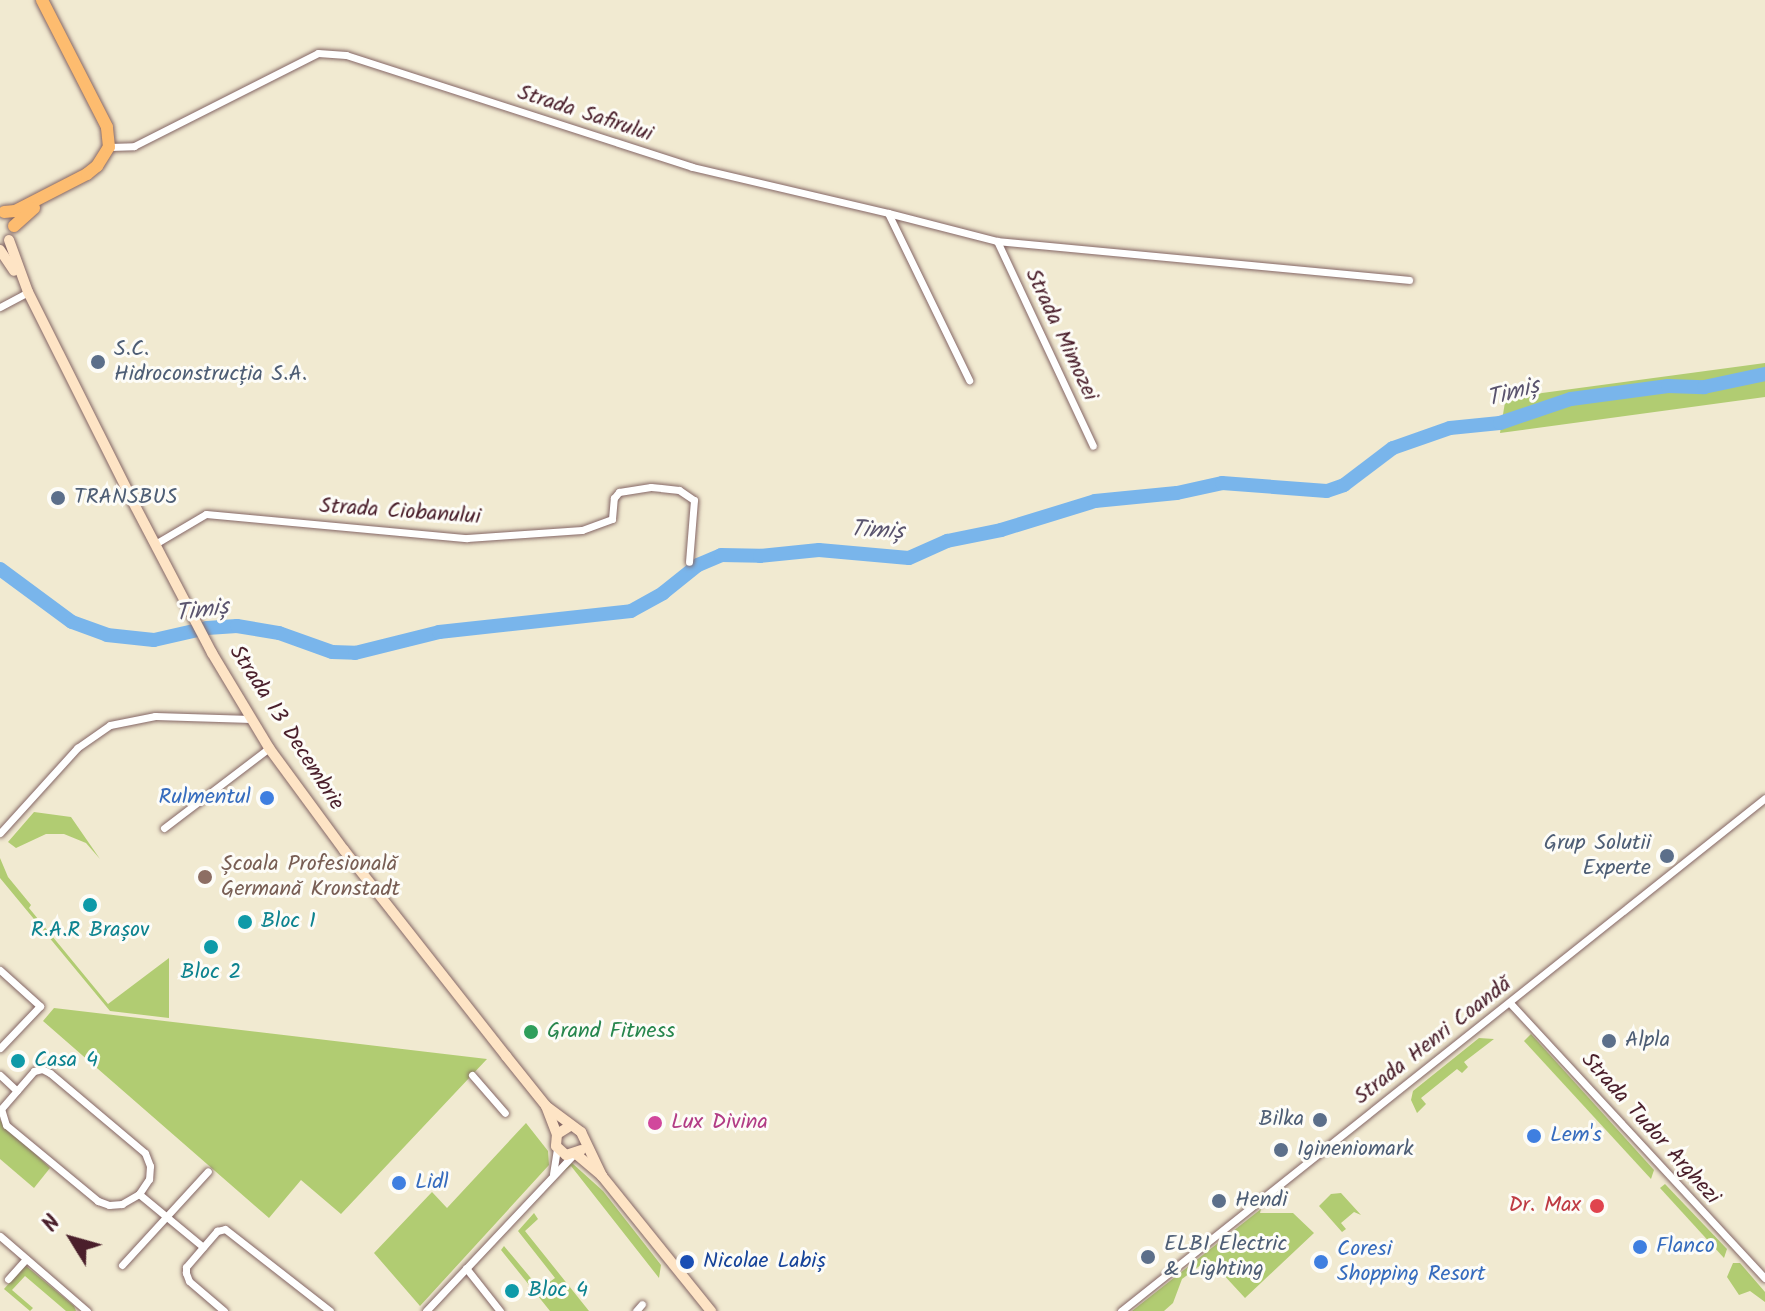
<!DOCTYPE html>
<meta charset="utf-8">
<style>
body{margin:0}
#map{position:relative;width:1765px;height:1311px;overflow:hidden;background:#f1ead1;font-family:Kalam,sans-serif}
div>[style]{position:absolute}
.green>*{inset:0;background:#b1cc72}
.river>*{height:14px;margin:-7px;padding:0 7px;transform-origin:7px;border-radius:7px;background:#79b5eb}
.roads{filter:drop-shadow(0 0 2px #846665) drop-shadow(0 0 2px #846665)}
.minor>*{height:7px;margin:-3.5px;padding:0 3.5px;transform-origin:3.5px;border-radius:3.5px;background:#fff}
.secondary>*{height:10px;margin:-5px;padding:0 5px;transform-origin:5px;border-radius:5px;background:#fee4c5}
.trunk>*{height:12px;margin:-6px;padding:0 6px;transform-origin:6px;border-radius:6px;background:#fdbc6f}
.dots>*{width:22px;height:22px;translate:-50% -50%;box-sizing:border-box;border:4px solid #fdfcf7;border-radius:50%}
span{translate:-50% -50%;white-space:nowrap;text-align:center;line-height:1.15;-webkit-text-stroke:6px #fdfcf7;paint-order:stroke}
.street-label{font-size:22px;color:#4a1f2b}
.service-label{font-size:22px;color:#4e5e75}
.left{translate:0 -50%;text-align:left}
.right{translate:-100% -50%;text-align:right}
.shop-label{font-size:22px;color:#366cbe}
.education-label{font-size:22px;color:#785e54}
.culture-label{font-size:22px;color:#0d838f}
.leisure-label{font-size:22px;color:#27864d}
.hotel-label{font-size:22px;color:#b23c85}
.health-label{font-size:22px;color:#be3a42}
.transit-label{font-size:22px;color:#164399}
.water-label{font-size:24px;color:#5a546e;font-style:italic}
.north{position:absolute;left:32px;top:1199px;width:80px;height:80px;-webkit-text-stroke:6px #fdfcf7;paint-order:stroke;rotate:307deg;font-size:22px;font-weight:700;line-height:32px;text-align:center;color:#4a1f2b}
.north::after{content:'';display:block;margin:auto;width:28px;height:36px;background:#4a1f2b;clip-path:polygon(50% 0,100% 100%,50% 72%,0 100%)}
</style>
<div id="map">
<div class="green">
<i style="clip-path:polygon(1765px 363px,1765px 397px,1500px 433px,1505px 402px,1542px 393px)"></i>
<i style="clip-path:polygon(34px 812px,71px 817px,100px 859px,86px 843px,64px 834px,46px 834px,16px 848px,8px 842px)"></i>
<i style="clip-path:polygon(0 858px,8px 877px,31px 905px,29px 908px,108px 1004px,169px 958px,169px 1018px,110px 1011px,0 878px)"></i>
<i style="clip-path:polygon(54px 1008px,487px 1059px,341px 1214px,301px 1180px,269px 1218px,43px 1021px)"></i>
<i style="clip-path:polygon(1531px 1034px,1654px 1170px,1651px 1179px,1524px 1041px)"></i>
<i style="clip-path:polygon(1479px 1038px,1494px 1039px,1464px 1062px,1468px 1067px,1462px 1073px,1457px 1069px,1421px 1098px,1426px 1104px,1417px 1113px,1411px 1100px,1413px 1091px)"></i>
<i style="clip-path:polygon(0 1120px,50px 1168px,34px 1188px,0 1159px)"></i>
<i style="clip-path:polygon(526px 1123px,548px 1151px,549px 1165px,420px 1306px,374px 1253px,432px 1192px,447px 1208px)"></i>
<i style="clip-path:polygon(572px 1163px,603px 1191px,661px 1265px,659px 1278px,571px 1166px,556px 1177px)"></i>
<i style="clip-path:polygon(1665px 1184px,1727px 1249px,1724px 1258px,1660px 1188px)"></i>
<i style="clip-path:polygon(1341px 1193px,1361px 1215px,1354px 1212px,1341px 1223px,1346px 1229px,1342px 1232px,1319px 1206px,1331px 1194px)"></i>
<i style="clip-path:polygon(1261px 1209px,1260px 1213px,1293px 1213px,1314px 1233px,1245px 1298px,1209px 1259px,1182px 1279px,1173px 1303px,1164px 1311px,1132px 1311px)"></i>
<i style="clip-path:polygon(534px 1213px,538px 1219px,525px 1231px,589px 1311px,550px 1311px,501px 1250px,504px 1246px,540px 1289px,555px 1278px,518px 1231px)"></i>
<i style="clip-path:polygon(1733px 1263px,1740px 1263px,1765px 1292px,1765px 1302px,1750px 1291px,1739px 1295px,1727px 1277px)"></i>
<i style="clip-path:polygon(25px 1265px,74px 1306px,76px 1311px,66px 1311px,25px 1276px,12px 1290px,33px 1308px,30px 1311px,4px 1289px)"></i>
</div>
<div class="river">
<i style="left:0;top:569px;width:89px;rotate:36.4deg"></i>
<i style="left:72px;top:622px;width:37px;rotate:20deg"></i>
<i style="left:107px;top:635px;width:47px;rotate:6.1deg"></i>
<i style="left:154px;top:640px;width:54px;rotate:-12.8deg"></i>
<i style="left:207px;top:628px;width:30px;rotate:-4deg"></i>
<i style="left:237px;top:626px;width:43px;rotate:9.5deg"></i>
<i style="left:279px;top:633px;width:56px;rotate:19.7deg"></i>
<i style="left:332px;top:652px;width:23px;rotate:2deg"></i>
<i style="left:355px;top:653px;width:87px;rotate:-14deg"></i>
<i style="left:439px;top:632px;width:193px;rotate:-6.2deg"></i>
<i style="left:631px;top:611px;width:37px;rotate:-29deg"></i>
<i style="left:663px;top:593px;width:45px;rotate:-38.7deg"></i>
<i style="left:698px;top:565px;width:25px;rotate:-23deg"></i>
<i style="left:721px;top:555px;width:39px;rotate:1deg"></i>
<i style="left:760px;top:556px;width:59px;rotate:-5.8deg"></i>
<i style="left:819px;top:550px;width:90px;rotate:5.1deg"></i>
<i style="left:909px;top:558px;width:42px;rotate:-24.1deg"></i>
<i style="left:947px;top:541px;width:55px;rotate:-11.5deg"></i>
<i style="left:1001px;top:530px;width:98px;rotate:-17.1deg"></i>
<i style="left:1095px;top:501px;width:82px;rotate:-5.6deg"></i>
<i style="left:1177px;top:493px;width:46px;rotate:-12.5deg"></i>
<i style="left:1222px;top:483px;width:105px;rotate:4.4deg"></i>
<i style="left:1327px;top:491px;width:18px;rotate:-19deg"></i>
<i style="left:1344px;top:485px;width:61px;rotate:-37.1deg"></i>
<i style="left:1393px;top:448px;width:60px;rotate:-19.3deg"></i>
<i style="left:1450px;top:428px;width:50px;rotate:-5.7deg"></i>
<i style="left:1500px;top:423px;width:75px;rotate:-18.7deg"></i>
<i style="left:1571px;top:399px;width:98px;rotate:-7.6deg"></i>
<i style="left:1668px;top:386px;width:36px;rotate:2deg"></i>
<i style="left:1704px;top:387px;width:62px;rotate:-12deg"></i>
</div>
<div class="roads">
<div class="minor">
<i style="left:109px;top:147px;width:25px;rotate:-2deg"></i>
<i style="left:134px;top:146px;width:206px;rotate:-26.8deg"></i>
<i style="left:318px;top:53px;width:28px;rotate:4deg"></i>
<i style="left:346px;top:55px;width:364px;rotate:17.9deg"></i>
<i style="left:692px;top:167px;width:201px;rotate:13.2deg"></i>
<i style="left:888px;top:213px;width:186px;rotate:64.1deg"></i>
<i style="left:888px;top:213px;width:113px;rotate:14.4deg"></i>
<i style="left:997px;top:241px;width:414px;rotate:5.4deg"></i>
<i style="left:997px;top:241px;width:226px;rotate:64.9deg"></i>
<i style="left:0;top:307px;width:32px;rotate:-28deg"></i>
<i style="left:155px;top:544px;width:59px;rotate:-30.5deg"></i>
<i style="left:206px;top:514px;width:262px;rotate:5.3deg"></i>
<i style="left:467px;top:538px;width:115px;rotate:-4deg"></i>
<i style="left:582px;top:530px;width:32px;rotate:-20deg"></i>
<i style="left:612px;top:519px;width:21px;rotate:-85deg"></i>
<i style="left:614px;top:498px;width:8px;rotate:-50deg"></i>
<i style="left:619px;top:492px;width:32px;rotate:-9deg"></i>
<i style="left:651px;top:487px;width:28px;rotate:6deg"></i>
<i style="left:679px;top:490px;width:18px;rotate:34deg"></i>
<i style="left:694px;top:500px;width:62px;rotate:94.6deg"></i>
<i style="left:164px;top:828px;width:132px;rotate:-37.3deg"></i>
<i style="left:0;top:833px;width:115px;rotate:-47.8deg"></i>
<i style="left:77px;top:748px;width:40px;rotate:-34.9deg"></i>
<i style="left:110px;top:725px;width:46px;rotate:-11.3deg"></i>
<i style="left:155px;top:716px;width:96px;rotate:1.8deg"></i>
<i style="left:0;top:970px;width:54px;rotate:42deg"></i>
<i style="left:40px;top:1006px;width:58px;rotate:133.6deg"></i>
<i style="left:1510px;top:1003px;width:375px;rotate:47.2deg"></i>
<i style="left:0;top:1075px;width:23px;rotate:43deg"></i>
<i style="left:472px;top:1075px;width:50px;rotate:49deg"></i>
<i style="left:553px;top:1174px;width:25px;rotate:-81deg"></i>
<i style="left:139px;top:1194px;width:20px;rotate:150deg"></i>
<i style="left:122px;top:1204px;width:13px;rotate:176deg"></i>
<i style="left:109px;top:1205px;width:12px;rotate:-160deg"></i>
<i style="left:98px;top:1201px;width:119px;rotate:-140.4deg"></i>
<i style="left:6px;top:1125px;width:17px;rotate:-107deg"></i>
<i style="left:1px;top:1109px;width:50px;rotate:-49deg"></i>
<i style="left:34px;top:1071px;width:8px;rotate:-14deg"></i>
<i style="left:42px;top:1069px;width:9px;rotate:27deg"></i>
<i style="left:50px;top:1073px;width:124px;rotate:40.1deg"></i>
<i style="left:145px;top:1153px;width:14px;rotate:69deg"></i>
<i style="left:150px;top:1166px;width:13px;rotate:94deg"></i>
<i style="left:149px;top:1179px;width:18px;rotate:124deg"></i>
<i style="left:139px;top:1194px;width:83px;rotate:39.6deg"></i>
<i style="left:0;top:1236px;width:115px;rotate:40.8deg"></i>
<i style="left:122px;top:1265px;width:127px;rotate:-47.5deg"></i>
<i style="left:466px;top:1268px;width:55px;rotate:51.7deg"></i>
<i style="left:8px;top:1279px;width:27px;rotate:-48deg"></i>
<i style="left:224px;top:1311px;width:46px;rotate:-139.4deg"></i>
<i style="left:189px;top:1281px;width:9px;rotate:-111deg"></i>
<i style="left:186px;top:1273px;width:6px;rotate:-90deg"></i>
<i style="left:186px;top:1267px;width:48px;rotate:-49.3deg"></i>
<i style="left:217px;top:1231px;width:8px;rotate:-14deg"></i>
<i style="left:225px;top:1229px;width:133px;rotate:38deg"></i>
<i style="left:426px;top:1311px;width:214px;rotate:-46.7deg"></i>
<i style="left:636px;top:1311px;width:9px;rotate:-49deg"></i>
<i style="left:1121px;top:1311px;width:823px;rotate:-38.54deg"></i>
</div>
<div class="secondary">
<i style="left:9px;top:240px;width:55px;rotate:69.9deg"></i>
<i style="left:28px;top:292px;width:233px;rotate:63.4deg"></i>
<i style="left:132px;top:500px;width:173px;rotate:62.4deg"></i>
<i style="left:212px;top:653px;width:111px;rotate:59deg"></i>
<i style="left:269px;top:748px;width:127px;rotate:53.7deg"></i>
<i style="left:344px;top:850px;width:262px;rotate:51.8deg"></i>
<i style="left:506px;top:1056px;width:64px;rotate:51.3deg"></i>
<i style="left:546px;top:1106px;width:44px;rotate:36.6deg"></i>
<i style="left:581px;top:1132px;width:49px;rotate:64.5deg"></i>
<i style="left:0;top:250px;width:25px;rotate:56deg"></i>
<i style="left:546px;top:1106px;width:30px;rotate:69deg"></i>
<i style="left:570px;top:1126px;width:15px;rotate:148deg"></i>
<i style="left:557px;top:1134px;width:12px;rotate:95deg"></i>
<i style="left:556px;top:1146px;width:13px;rotate:42deg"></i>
<i style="left:566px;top:1155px;width:16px;rotate:-18deg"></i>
<i style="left:576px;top:1154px;width:34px;rotate:40deg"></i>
<i style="left:602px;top:1176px;width:174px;rotate:51.1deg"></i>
</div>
<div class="trunk">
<i style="left:4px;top:212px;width:11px;rotate:-5deg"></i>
<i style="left:15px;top:211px;width:81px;rotate:-27.2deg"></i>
<i style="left:87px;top:174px;width:13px;rotate:-39deg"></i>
<i style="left:97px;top:166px;width:22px;rotate:-58deg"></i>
<i style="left:109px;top:147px;width:20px;rotate:-96deg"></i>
<i style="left:107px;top:127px;width:143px;rotate:-117.1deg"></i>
<i style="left:14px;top:226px;width:27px;rotate:-42deg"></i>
</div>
</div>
<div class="dots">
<i style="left:98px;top:362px;background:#5c6f8a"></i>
<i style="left:58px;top:498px;background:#5c6f8a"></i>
<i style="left:267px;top:798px;background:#3f7fe0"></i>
<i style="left:1667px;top:856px;background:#5c6f8a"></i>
<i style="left:205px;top:877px;background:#8d6e63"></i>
<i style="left:90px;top:905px;background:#0f9aa8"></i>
<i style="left:245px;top:922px;background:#0f9aa8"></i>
<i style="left:211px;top:947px;background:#0f9aa8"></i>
<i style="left:531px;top:1032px;background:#2e9e5b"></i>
<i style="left:1609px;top:1041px;background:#5c6f8a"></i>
<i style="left:18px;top:1061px;background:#0f9aa8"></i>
<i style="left:1320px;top:1120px;background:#5c6f8a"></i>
<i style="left:655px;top:1123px;background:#d1479c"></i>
<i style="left:1534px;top:1136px;background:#3f7fe0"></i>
<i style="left:1281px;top:1150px;background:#5c6f8a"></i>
<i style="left:399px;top:1183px;background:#3f7fe0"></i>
<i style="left:1219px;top:1201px;background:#5c6f8a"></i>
<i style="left:1597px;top:1206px;background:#e0444e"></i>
<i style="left:1640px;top:1247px;background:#3f7fe0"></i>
<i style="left:1148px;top:1257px;background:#5c6f8a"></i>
<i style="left:687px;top:1262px;background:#1a4fb4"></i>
<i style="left:1321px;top:1262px;background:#3f7fe0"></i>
<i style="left:512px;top:1291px;background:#0f9aa8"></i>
</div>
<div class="street-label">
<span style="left:585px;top:114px;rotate:18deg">Strada Safirului</span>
<span style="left:1061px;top:335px;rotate:65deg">Strada Mimozei</span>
<span style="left:400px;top:512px;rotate:4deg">Strada Ciobanului</span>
<span style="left:286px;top:728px;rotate:57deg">Strada 13 Decembrie</span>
<span style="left:1433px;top:1041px;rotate:-38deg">Strada Henri Coandă</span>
<span style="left:1650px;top:1129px;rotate:48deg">Strada Tudor Arghezi</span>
</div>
<div class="service-label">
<span class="left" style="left:114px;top:362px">S.C.<br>Hidroconstrucția S.A.</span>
<span class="left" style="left:74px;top:498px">TRANSBUS</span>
<span class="right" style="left:1651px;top:856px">Grup Solutii<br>Experte</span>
<span class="left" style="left:1625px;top:1041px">Alpla</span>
<span class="right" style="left:1304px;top:1120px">Bilka</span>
<span class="left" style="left:1297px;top:1150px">Igineniomark</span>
<span class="left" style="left:1235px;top:1201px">Hendi</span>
<span class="left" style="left:1164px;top:1257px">ELBI Electric<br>&amp; Lighting</span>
</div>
<div class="shop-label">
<span class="right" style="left:251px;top:798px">Rulmentul</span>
<span class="left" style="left:1550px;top:1136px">Lem's</span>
<span class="left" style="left:415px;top:1183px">Lidl</span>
<span class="left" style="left:1656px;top:1247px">Flanco</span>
<span class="left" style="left:1337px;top:1262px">Coresi<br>Shopping Resort</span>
</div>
<div class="education-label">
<span class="left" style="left:221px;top:877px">Școala Profesională<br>Germană Kronstadt</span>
</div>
<div class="culture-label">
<span class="left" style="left:261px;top:922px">Bloc 1</span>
<span style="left:90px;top:931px">R.A.R Brașov</span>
<span style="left:211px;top:973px">Bloc 2</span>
<span class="left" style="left:34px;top:1061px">Casa 4</span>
<span class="left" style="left:528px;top:1291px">Bloc 4</span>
</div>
<div class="leisure-label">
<span class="left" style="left:547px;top:1032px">Grand Fitness</span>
</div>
<div class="hotel-label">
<span class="left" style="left:671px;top:1123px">Lux Divina</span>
</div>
<div class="health-label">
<span class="right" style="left:1581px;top:1206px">Dr. Max</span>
</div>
<div class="transit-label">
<span class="left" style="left:703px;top:1262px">Nicolae Labiș</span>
</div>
<div class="water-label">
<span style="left:1513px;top:393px;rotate:-16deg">Timiș</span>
<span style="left:877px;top:531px;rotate:3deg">Timiș</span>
<span style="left:202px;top:611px;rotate:-8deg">Timiș</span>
</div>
<div class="north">N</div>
</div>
